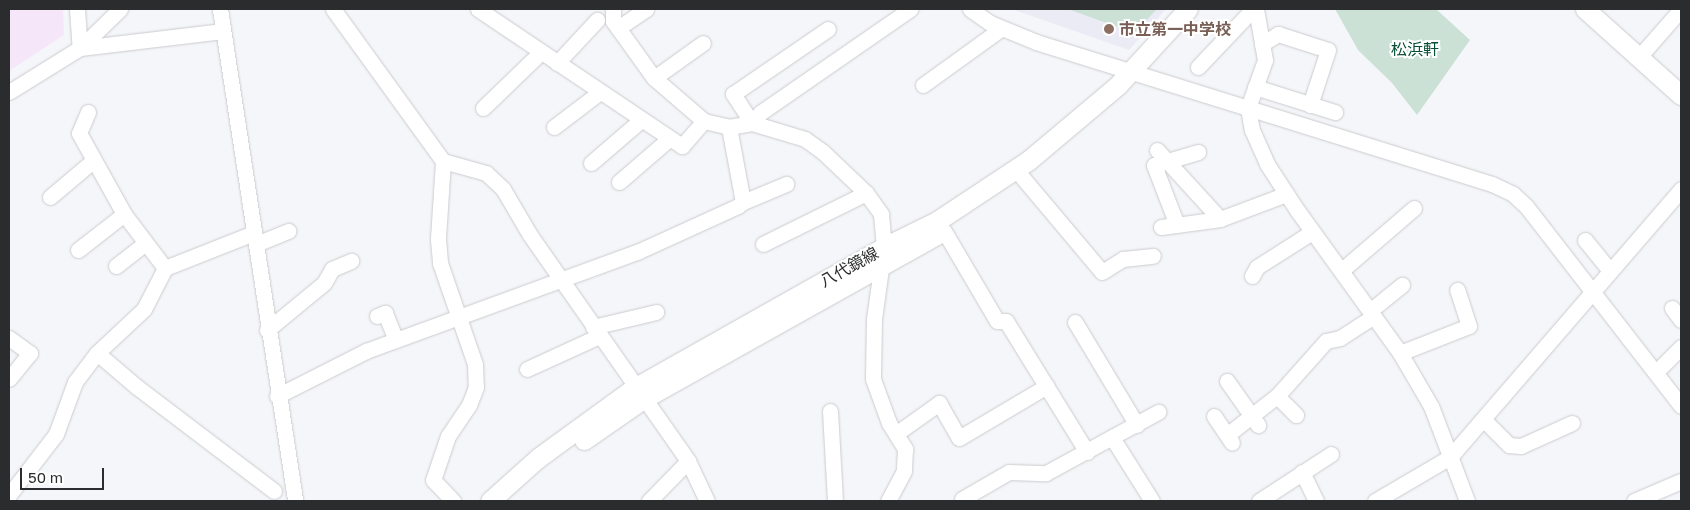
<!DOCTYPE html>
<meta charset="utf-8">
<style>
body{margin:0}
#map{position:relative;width:1690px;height:510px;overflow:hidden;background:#f5f6f9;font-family:"Golos Text","Noto Sans JP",sans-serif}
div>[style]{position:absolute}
.industrial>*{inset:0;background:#f5e6f9}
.built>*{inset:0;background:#ebebf6}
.green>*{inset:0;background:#cbe1d6}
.roads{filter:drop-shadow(0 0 1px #cbcbcf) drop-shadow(0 0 1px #cbcbcf)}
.minor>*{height:15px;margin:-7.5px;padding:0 7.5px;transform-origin:7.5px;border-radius:7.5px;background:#fff}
.major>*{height:19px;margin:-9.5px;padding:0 9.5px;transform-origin:9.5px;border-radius:9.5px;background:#fff}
.dots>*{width:14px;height:14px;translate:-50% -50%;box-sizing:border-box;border:2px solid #fff;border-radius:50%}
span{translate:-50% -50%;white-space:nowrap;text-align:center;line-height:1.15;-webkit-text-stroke:4px #fff;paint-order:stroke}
.education-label{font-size:16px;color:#785e54;font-weight:700}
.left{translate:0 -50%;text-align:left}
.park-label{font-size:16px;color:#054d35}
.street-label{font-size:16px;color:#2b2c2d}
.frame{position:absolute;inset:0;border:10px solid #2b2c2d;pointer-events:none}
.scale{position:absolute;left:20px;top:468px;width:84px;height:22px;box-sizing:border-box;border:2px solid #2b2c2d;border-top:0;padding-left:6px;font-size:15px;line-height:18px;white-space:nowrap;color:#2b2c2d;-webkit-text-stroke:4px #fff;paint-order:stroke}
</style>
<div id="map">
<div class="industrial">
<i style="clip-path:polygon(9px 9px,63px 9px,64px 35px,9px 71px)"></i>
</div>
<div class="built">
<i style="clip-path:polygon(1012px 9px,1166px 9px,1129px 50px)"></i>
</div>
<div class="green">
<i style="clip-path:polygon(1068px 9px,1157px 9px,1134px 33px)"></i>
<i style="clip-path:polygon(1335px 9px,1436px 9px,1470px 40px,1417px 115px,1392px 83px,1358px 50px)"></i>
</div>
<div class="roads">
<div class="minor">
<i style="left:77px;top:9px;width:39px;rotate:86deg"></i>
<i style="left:80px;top:48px;width:144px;rotate:-6.8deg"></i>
<i style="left:220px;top:9px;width:498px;rotate:81.3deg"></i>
<i style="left:333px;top:9px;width:188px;rotate:54.1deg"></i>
<i style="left:443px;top:161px;width:45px;rotate:15.6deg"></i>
<i style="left:486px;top:173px;width:23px;rotate:43deg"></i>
<i style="left:503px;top:189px;width:53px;rotate:59.6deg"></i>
<i style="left:530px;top:235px;width:276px;rotate:55deg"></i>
<i style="left:688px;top:461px;width:44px;rotate:64.6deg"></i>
<i style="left:478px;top:9px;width:246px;rotate:33.9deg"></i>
<i style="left:682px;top:146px;width:33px;rotate:-49deg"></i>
<i style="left:704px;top:121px;width:26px;rotate:13deg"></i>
<i style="left:729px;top:127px;width:23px;rotate:-10deg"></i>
<i style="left:752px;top:123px;width:55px;rotate:16.8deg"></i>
<i style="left:805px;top:139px;width:22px;rotate:36deg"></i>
<i style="left:823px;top:152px;width:59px;rotate:43.6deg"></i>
<i style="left:866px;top:193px;width:26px;rotate:54deg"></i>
<i style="left:881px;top:214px;width:33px;rotate:85deg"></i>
<i style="left:884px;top:247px;width:73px;rotate:97.9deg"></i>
<i style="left:874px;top:319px;width:60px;rotate:91deg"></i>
<i style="left:873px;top:379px;width:47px;rotate:70deg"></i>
<i style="left:889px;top:423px;width:31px;rotate:58deg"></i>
<i style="left:905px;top:449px;width:22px;rotate:93deg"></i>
<i style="left:904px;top:471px;width:34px;rotate:118deg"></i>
<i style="left:613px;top:9px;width:12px;rotate:90deg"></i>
<i style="left:613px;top:21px;width:70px;rotate:54.3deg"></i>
<i style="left:654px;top:78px;width:66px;rotate:40.7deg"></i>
<i style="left:970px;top:9px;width:24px;rotate:35deg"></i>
<i style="left:990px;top:23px;width:50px;rotate:22.4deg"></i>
<i style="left:1036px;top:42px;width:478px;rotate:17.3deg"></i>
<i style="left:1492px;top:184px;width:23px;rotate:25deg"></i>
<i style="left:1513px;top:194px;width:18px;rotate:43deg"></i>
<i style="left:1526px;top:206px;width:253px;rotate:52.2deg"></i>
<i style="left:1256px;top:9px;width:52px;rotate:80deg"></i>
<i style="left:1265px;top:60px;width:51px;rotate:109.5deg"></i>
<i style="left:1248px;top:108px;width:22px;rotate:80deg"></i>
<i style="left:1252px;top:130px;width:37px;rotate:66deg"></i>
<i style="left:1267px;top:164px;width:55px;rotate:56.9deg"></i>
<i style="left:1297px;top:210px;width:176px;rotate:54.2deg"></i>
<i style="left:1400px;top:353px;width:61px;rotate:59.7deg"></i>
<i style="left:1431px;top:406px;width:102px;rotate:69.2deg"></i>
<i style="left:618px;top:28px;width:34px;rotate:-34deg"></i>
<i style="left:1262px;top:44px;width:19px;rotate:-32deg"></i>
<i style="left:1278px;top:34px;width:52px;rotate:17.7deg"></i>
<i style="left:1328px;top:50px;width:58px;rotate:108.1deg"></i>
<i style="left:1639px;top:57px;width:64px;rotate:-48.8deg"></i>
<i style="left:557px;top:63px;width:59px;rotate:-47.1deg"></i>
<i style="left:1198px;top:67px;width:80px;rotate:-46.5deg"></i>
<i style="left:654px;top:78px;width:60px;rotate:-35.5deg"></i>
<i style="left:923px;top:85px;width:97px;rotate:-35.8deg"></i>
<i style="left:1255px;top:87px;width:84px;rotate:17.4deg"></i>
<i style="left:9px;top:92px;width:84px;rotate:-31.8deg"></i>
<i style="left:80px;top:48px;width:56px;rotate:-44.3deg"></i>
<i style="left:483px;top:108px;width:81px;rotate:-44deg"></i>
<i style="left:88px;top:112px;width:23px;rotate:113deg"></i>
<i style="left:79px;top:133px;width:93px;rotate:60.9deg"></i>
<i style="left:124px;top:214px;width:68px;rotate:52.8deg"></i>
<i style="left:165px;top:268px;width:96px;rotate:-21.5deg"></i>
<i style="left:752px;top:123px;width:13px;rotate:-51deg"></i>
<i style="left:760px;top:113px;width:183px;rotate:-34.7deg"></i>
<i style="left:752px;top:123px;width:35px;rotate:-123deg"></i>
<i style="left:733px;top:94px;width:115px;rotate:-34.4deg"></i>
<i style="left:554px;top:127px;width:58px;rotate:-37.3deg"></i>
<i style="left:1157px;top:150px;width:93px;rotate:47.6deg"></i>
<i style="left:443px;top:161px;width:78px;rotate:93.7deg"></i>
<i style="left:438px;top:239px;width:24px;rotate:85deg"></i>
<i style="left:440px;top:263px;width:107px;rotate:70.9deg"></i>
<i style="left:475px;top:364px;width:23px;rotate:88deg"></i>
<i style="left:476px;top:387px;width:19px;rotate:111deg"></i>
<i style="left:469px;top:405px;width:37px;rotate:124deg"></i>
<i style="left:448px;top:436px;width:46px;rotate:108.8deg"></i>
<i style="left:433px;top:480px;width:29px;rotate:46deg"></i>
<i style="left:591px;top:163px;width:66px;rotate:-40.7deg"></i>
<i style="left:1022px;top:177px;width:124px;rotate:49.9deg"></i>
<i style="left:1102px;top:272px;width:25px;rotate:-32deg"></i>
<i style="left:1123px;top:259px;width:30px;rotate:-6deg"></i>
<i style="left:619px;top:182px;width:67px;rotate:-40.8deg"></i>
<i style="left:50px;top:197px;width:57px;rotate:-40.1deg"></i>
<i style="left:743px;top:202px;width:47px;rotate:-22.7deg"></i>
<i style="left:1177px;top:225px;width:64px;rotate:-111deg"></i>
<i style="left:1154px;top:165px;width:46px;rotate:-16.5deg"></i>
<i style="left:1161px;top:227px;width:60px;rotate:-7.7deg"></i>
<i style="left:1220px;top:219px;width:71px;rotate:-20.7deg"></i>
<i style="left:944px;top:231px;width:104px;rotate:59.5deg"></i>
<i style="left:997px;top:321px;width:9px"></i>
<i style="left:1006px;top:321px;width:154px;rotate:58.3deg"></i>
<i style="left:1585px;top:240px;width:40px;rotate:51deg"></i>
<i style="left:256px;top:244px;width:35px;rotate:-22deg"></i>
<i style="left:763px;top:244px;width:115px;rotate:-26.3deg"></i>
<i style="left:78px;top:250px;width:58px;rotate:-38deg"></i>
<i style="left:116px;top:266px;width:36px;rotate:-38deg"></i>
<i style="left:1342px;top:270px;width:95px;rotate:-40.7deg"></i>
<i style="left:1252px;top:276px;width:10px;rotate:-61deg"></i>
<i style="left:1257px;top:267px;width:65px;rotate:-32.5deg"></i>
<i style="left:1672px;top:308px;width:15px;rotate:53deg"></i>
<i style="left:1371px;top:310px;width:40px;rotate:-39deg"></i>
<i style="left:377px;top:316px;width:9px;rotate:-21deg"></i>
<i style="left:385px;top:313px;width:29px;rotate:68deg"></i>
<i style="left:1075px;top:322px;width:120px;rotate:59deg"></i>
<i style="left:593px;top:327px;width:65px;rotate:-13.4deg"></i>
<i style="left:267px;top:330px;width:74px;rotate:-39.5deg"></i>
<i style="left:324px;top:283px;width:16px;rotate:-60deg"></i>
<i style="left:332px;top:269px;width:21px;rotate:-23deg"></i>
<i style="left:9px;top:338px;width:26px;rotate:36deg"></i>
<i style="left:30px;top:353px;width:33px;rotate:129deg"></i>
<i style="left:97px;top:353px;width:52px;rotate:40.4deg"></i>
<i style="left:137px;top:387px;width:172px;rotate:37.2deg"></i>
<i style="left:1400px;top:353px;width:74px;rotate:-21.4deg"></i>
<i style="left:1469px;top:326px;width:38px;rotate:-108deg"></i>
<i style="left:527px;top:369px;width:79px;rotate:-24.6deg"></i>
<i style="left:1656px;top:372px;width:35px;rotate:-45deg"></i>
<i style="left:1227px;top:381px;width:54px;rotate:54.8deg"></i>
<i style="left:277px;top:396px;width:100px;rotate:-26.8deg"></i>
<i style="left:366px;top:351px;width:289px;rotate:-20.1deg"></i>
<i style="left:637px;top:252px;width:111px;rotate:-24.5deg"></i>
<i style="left:738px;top:206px;width:6px;rotate:-39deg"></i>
<i style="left:743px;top:202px;width:76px;rotate:-100.6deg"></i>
<i style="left:1277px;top:396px;width:27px;rotate:45deg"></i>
<i style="left:830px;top:411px;width:90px;rotate:86.8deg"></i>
<i style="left:1214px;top:416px;width:32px;rotate:56deg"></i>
<i style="left:1483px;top:419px;width:37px;rotate:45deg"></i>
<i style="left:1509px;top:445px;width:12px;rotate:5deg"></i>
<i style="left:1521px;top:446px;width:56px;rotate:-24.3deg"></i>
<i style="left:897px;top:433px;width:52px;rotate:-35.5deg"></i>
<i style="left:939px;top:403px;width:40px;rotate:60.3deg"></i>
<i style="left:959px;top:438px;width:102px;rotate:-30.6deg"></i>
<i style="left:1227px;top:435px;width:63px;rotate:-38deg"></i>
<i style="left:1277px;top:396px;width:74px;rotate:-48.3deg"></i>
<i style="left:1326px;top:341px;width:14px;rotate:-12deg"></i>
<i style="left:1340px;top:338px;width:40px;rotate:-32.9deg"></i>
<i style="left:1113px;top:439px;width:73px;rotate:57.8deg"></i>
<i style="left:1302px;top:472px;width:32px;rotate:64deg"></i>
<i style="left:9px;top:495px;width:77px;rotate:-52.4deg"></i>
<i style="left:56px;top:434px;width:55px;rotate:-69.9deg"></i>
<i style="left:75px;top:382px;width:36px;rotate:-53deg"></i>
<i style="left:97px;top:353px;width:64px;rotate:-43.1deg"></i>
<i style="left:144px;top:309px;width:46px;rotate:-62.9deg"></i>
<i style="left:962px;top:499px;width:54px;rotate:-29.9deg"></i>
<i style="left:1009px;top:472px;width:37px;rotate:2deg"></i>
<i style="left:1046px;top:473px;width:128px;rotate:-28.6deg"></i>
<i style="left:649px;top:501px;width:56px;rotate:-45.7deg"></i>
<i style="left:1259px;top:501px;width:86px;rotate:-33.1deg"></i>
<i style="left:1375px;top:501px;width:87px;rotate:-30.4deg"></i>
<i style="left:1450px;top:457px;width:354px;rotate:-49.2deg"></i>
<i style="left:1634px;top:501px;width:51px;rotate:-23.1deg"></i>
</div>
<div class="major">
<i style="left:1585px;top:9px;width:129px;rotate:41.9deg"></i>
<i style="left:584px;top:440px;width:72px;rotate:-34.8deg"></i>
<i style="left:643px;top:399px;width:340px;rotate:-29.2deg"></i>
<i style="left:490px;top:501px;width:64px;rotate:-41.9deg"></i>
<i style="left:538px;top:458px;width:119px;rotate:-36.1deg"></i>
<i style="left:634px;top:388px;width:287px;rotate:-29.4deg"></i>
<i style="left:884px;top:247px;width:59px;rotate:-26.1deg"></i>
<i style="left:937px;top:221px;width:110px;rotate:-33.5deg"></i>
<i style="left:1029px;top:160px;width:116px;rotate:-40.1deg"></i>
<i style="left:1118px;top:85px;width:103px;rotate:-47.4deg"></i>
</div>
</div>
<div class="dots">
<i style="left:1109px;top:29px;background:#8d6e63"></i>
</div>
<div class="education-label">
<span class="left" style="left:1119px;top:29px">市立第一中学校</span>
</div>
<div class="park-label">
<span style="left:1415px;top:49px">松浜軒</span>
</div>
<div class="street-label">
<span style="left:849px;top:267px;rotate:-29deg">八代鏡線</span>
</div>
<div class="frame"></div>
<div class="scale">50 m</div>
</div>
